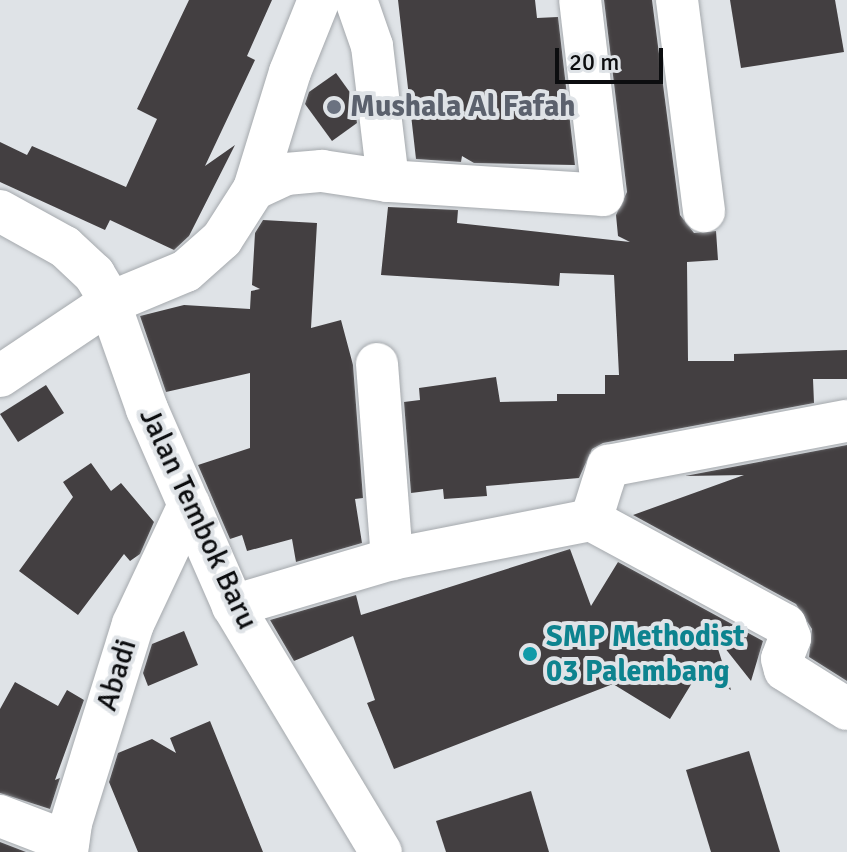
<!DOCTYPE html>
<style>
body{margin:0}
#map{position:relative;width:847px;height:852px;overflow:hidden;background:#dfe3e7;font-family:Signika,sans-serif}
div>[style]{position:absolute}
.building>*{inset:0;background:#433f41}
.roads{filter:drop-shadow(0 0 2px #a5a9ad) drop-shadow(0 0 2px #a5a9ad)}
.minor>*{height:42px;margin:-21px;padding:0 21px;transform-origin:21px;border-radius:21px;background:#fff}
.dots>*{width:22px;height:22px;translate:-50% -50%;box-sizing:border-box;border:4px solid #dfe3e7;border-radius:50%}
span{translate:-50% -50%;white-space:nowrap;text-align:center;line-height:1.15;-webkit-text-stroke:8px #dfe3e7;paint-order:stroke}
.worship-label{font-size:30px;color:#5b616d;font-weight:700}
.left{translate:0 -50%;text-align:left}
.street-label{font-size:30px;color:#0c0d0f}
.culture-label{font-size:30px;color:#0d838f;font-weight:700}
.scale{position:absolute;left:555px;top:48px;width:108px;height:36px;box-sizing:border-box;border:4px solid #0c0d0f;border-top:0;padding-left:10px;font-size:24px;line-height:28px;white-space:nowrap;color:#0c0d0f;-webkit-text-stroke:6px #dfe3e7;paint-order:stroke}
</style>
<div id="map">
<div class="building">
<i style="clip-path:polygon(189px 0,272px 0,247px 56px,255px 60px,205px 166px,235px 145px,189px 236px,174px 250px,110px 220px,105px 230px,0 182px,0 142px,27px 155px,32px 146px,126px 187px,157px 119px,137px 109px)"></i>
<i style="clip-path:polygon(398px 0,535px 0,537px 18px,558px 17px,575px 165px,474px 163px,462px 156px,461px 162px,416px 159px)"></i>
<i style="clip-path:polygon(604px 0,652px 0,680px 215px,694px 233px,716px 231px,718px 260px,687px 262px,688px 361px,734px 361px,734px 354px,847px 350px,847px 379px,813px 379px,814px 403px,603px 443px,592px 449px,579px 478px,486px 486px,487px 496px,444px 499px,443px 489px,411px 493px,404px 402px,420px 400px,419px 388px,496px 377px,500px 402px,557px 401px,557px 394px,605px 394px,605px 375px,619px 375px,614px 275px,560px 273px,559px 286px,381px 275px,388px 207px,458px 210px,457px 223px,630px 242px,618px 236px,616px 215px,627px 192px)"></i>
<i style="clip-path:polygon(730px 0,835px 0,844px 52px,741px 68px)"></i>
<i style="clip-path:polygon(336px 73px,354px 98px,357px 123px,332px 141px,305px 104px,309px 92px)"></i>
<i style="clip-path:polygon(263px 220px,317px 223px,311px 328px,341px 320px,353px 365px,363px 498px,355px 499px,362px 543px,296px 562px,292px 539px,247px 551px,242px 535px,230px 539px,198px 465px,250px 448px,250px 373px,166px 392px,140px 316px,184px 305px,250px 309px,251px 291px,260px 289px,252px 285px,255px 233px)"></i>
<i style="clip-path:polygon(46px 385px,64px 413px,18px 442px,0 414px)"></i>
<i style="clip-path:polygon(847px 445px,847px 681px,809px 657px,812px 629px,796px 604px,633px 515px,744px 475px,685px 476px)"></i>
<i style="clip-path:polygon(91px 463px,111px 491px,121px 483px,154px 522px,140px 554px,130px 561px,124px 554px,78px 615px,19px 571px,73px 497px,63px 482px)"></i>
<i style="clip-path:polygon(570px 549px,591px 606px,618px 562px,763px 641px,751px 681px,713px 633px,731px 690px,698px 673px,670px 719px,613px 684px,394px 769px,367px 703px,375px 700px,353px 636px,294px 661px,270px 620px,356px 595px,361px 615px)"></i>
<i style="clip-path:polygon(184px 631px,198px 665px,148px 686px,143px 673px,152px 644px)"></i>
<i style="clip-path:polygon(15px 682px,58px 706px,67px 690px,84px 700px,55px 780px,60px 778px,50px 809px,0 793px,0 709px)"></i>
<i style="clip-path:polygon(210px 721px,263px 852px,138px 852px,109px 782px,118px 753px,152px 739px,176px 753px,170px 738px)"></i>
<i style="clip-path:polygon(749px 751px,780px 852px,711px 852px,686px 770px)"></i>
<i style="clip-path:polygon(531px 791px,549px 852px,446px 852px,436px 821px)"></i>
<i style="clip-path:polygon(0 842px,26px 852px,0 852px)"></i>
</div>
<div class="roads">
<div class="minor">
<i style="left:356px;top:0;width:49px;rotate:70.8deg"></i>
<i style="left:372px;top:46px;width:136px;rotate:83.2deg"></i>
<i style="left:677px;top:0;width:213px;rotate:82.7deg"></i>
<i style="left:254px;top:189px;width:122px;rotate:-72.9deg"></i>
<i style="left:290px;top:72px;width:78px;rotate:-68.1deg"></i>
<i style="left:0;top:211px;width:74px;rotate:29deg"></i>
<i style="left:65px;top:247px;width:40px;rotate:43deg"></i>
<i style="left:94px;top:274px;width:26px;rotate:59deg"></i>
<i style="left:107px;top:296px;width:120px;rotate:70.5deg"></i>
<i style="left:147px;top:409px;width:215px;rotate:66.4deg"></i>
<i style="left:233px;top:606px;width:287px;rotate:59deg"></i>
<i style="left:377px;top:364px;width:196px;rotate:85.6deg"></i>
<i style="left:0;top:376px;width:131px;rotate:-33.8deg"></i>
<i style="left:109px;top:303px;width:83px;rotate:-22.6deg"></i>
<i style="left:186px;top:271px;width:48px;rotate:-41.6deg"></i>
<i style="left:222px;top:239px;width:59px;rotate:-57.4deg"></i>
<i style="left:254px;top:189px;width:35px;rotate:-25deg"></i>
<i style="left:286px;top:174px;width:36px;rotate:-5deg"></i>
<i style="left:322px;top:171px;width:67px;rotate:8.6deg"></i>
<i style="left:388px;top:181px;width:215px;rotate:3.7deg"></i>
<i style="left:603px;top:195px;width:196px;rotate:-96.7deg"></i>
<i style="left:591px;top:520px;width:57px;rotate:-72.5deg"></i>
<i style="left:608px;top:466px;width:243px;rotate:-10.7deg"></i>
<i style="left:233px;top:606px;width:166px;rotate:-16.5deg"></i>
<i style="left:392px;top:559px;width:203px;rotate:-11.1deg"></i>
<i style="left:591px;top:520px;width:221px;rotate:28.4deg"></i>
<i style="left:785px;top:625px;width:14px;rotate:69deg"></i>
<i style="left:790px;top:638px;width:22px;rotate:111deg"></i>
<i style="left:782px;top:659px;width:11px;rotate:75deg"></i>
<i style="left:785px;top:670px;width:73px;rotate:32.2deg"></i>
<i style="left:0;top:816px;width:73px;rotate:20.9deg"></i>
<i style="left:67px;top:852px;width:29px;rotate:-82deg"></i>
<i style="left:71px;top:823px;width:208px;rotate:-72.7deg"></i>
<i style="left:133px;top:624px;width:132px;rotate:-64.8deg"></i>
</div>
</div>
<div class="dots">
<i style="left:334px;top:107px;background:#6b7280"></i>
<i style="left:530px;top:654px;background:#0f9aa8"></i>
</div>
<div class="worship-label">
<span class="left" style="left:350px;top:107px">Mushala Al Fafah</span>
</div>
<div class="street-label">
<span style="left:198px;top:519px;rotate:65deg">Jalan Tembok Baru</span>
<span style="left:117px;top:675px;rotate:-73deg">Abadi</span>
</div>
<div class="culture-label">
<span class="left" style="left:546px;top:654px">SMP Methodist<br>03 Palembang</span>
</div>
<div class="scale">20 m</div>
</div>
